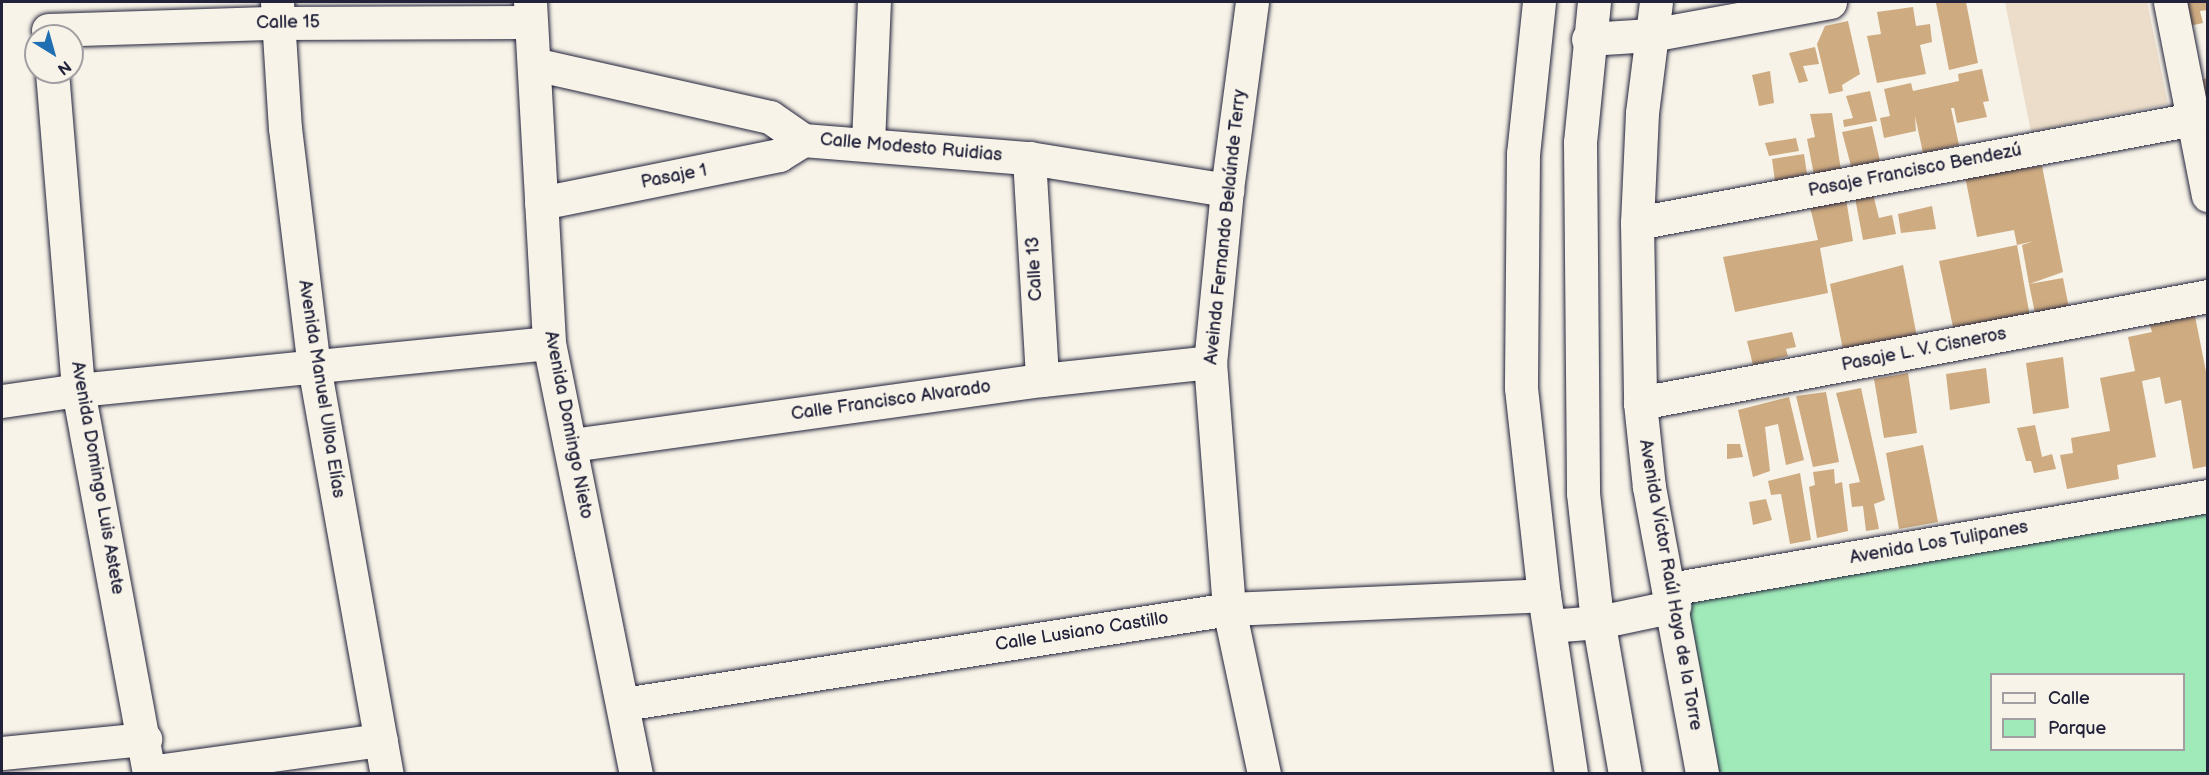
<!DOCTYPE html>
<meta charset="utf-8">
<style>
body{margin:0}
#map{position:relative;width:2209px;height:775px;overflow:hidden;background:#f7f3e8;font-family:"Balsamiq Sans",sans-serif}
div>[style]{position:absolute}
.built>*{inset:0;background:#ebddc9}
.green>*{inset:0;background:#a0eab9}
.building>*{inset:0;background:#ceab80}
.roads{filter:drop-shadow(0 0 2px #22223b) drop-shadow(0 0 2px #22223b)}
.minor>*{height:33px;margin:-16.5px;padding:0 16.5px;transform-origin:16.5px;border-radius:16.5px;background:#f7f3e8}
.primary>*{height:33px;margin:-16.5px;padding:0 16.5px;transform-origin:16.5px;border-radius:16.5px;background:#f7f3e8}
span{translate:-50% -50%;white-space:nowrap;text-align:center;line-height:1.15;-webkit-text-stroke:4.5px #f7f3e8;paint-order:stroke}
.street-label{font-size:18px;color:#22223b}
.frame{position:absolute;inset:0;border:3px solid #22223b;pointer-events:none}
.legend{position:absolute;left:1990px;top:673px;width:195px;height:78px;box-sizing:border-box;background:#f7f3e8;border:2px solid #a29fa3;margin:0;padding:8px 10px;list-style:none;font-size:18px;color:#22223b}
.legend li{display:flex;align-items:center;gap:12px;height:30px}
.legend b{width:30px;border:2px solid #a29fa3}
.north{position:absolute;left:24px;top:24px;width:60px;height:60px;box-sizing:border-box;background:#f7f3e8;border:2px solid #a29fa3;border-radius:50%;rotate:143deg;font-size:16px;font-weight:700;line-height:24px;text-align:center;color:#22223b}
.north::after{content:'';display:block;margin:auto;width:21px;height:27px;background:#1f6fb2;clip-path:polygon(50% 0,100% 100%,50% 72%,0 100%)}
</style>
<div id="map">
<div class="built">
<i style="clip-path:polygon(2005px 2px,2147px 2px,2168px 104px,2031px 132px)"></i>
</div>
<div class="green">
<i style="clip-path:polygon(evenodd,2207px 507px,2207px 773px,1711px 773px,1685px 599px,2207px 507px,1992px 674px,2184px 674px,2184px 750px,1992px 750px,1992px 674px)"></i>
</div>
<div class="building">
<i style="clip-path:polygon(1966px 2px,1978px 63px,1949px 70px,1936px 3px)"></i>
<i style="clip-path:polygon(2184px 2px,2208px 2px,2208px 10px,2200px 11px,2203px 23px,2189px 26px)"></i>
<i style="clip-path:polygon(1913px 7px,1916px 26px,1930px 24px,1932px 42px,1920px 45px,1926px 74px,1877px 83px,1867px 36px,1881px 34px,1877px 12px)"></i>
<i style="clip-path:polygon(1848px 21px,1860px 74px,1842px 85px,1843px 91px,1829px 94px,1817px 44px,1825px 26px)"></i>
<i style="clip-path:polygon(1815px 47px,1819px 64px,1803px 66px,1808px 81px,1799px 83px,1789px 53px)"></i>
<i style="clip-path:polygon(1982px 69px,1989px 101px,1983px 102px,1987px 117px,1957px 123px,1954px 108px,1951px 108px,1959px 145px,1923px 153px,1915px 116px,1916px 131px,1884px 138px,1880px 118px,1890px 116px,1884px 89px,1911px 83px,1913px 91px,1959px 81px,1958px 74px)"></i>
<i style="clip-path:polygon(1770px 71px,1774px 103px,1759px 106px,1752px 75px)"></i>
<i style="clip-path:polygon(2208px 78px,2208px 119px,2200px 80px)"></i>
<i style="clip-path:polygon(1870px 91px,1877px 121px,1844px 127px,1843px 120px,1853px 118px,1846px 96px)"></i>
<i style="clip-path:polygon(1832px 113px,1841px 170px,1814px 175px,1807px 139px,1815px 137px,1810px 114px)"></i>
<i style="clip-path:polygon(1872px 126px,1880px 161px,1851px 166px,1842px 132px)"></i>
<i style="clip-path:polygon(1796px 138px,1799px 151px,1769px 156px,1765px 143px)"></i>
<i style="clip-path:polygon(1804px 154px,1807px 174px,1775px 181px,1772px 159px)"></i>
<i style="clip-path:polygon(2042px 166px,2063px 272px,2029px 284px,2063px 278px,2069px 308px,2035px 313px,2029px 284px,2022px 245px,2034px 241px,2017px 245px,2014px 230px,1977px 237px,1965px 176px)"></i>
<i style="clip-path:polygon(1873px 194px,1879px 218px,1892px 215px,1896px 234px,1863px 240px,1855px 198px)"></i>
<i style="clip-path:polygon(1846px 199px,1853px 241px,1820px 248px,1828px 293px,1735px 312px,1723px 257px,1818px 240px,1810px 207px)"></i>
<i style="clip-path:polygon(1932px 206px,1936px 229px,1901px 233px,1898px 214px)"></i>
<i style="clip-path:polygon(2017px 245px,2030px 317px,1953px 327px,1939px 261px)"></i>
<i style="clip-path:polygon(1903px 265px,1917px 337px,1844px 355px,1830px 284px)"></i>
<i style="clip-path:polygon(2195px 316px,2208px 382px,2208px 466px,2193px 469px,2181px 400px,2165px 404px,2160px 377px,2142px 381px,2156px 457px,2117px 465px,2119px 479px,2067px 489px,2060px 455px,2073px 453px,2071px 438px,2110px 431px,2100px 378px,2135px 371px,2128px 337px,2152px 332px,2150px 325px)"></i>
<i style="clip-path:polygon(1792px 332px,1796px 347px,1786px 349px,1788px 356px,1753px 365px,1747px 341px)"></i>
<i style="clip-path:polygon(2063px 357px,2069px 408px,2033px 414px,2026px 363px)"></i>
<i style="clip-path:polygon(1986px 368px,1990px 403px,1950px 410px,1946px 374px)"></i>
<i style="clip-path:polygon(1908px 373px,1917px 433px,1884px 438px,1874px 379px)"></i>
<i style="clip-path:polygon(1861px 388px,1885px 500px,1874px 504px,1879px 529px,1866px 531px,1863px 506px,1852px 507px,1849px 484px,1860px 482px,1836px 393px)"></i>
<i style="clip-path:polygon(1826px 392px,1839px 462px,1813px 467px,1796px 396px)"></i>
<i style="clip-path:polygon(1789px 397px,1804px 460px,1786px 465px,1778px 424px,1765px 427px,1770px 471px,1753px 477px,1738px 410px)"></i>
<i style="clip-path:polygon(2035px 425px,2042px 457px,2052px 454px,2056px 469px,2034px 473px,2031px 461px,2026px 461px,2017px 428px)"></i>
<i style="clip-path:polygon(1727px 444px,1740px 444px,1743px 457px,1727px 459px)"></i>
<i style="clip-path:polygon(1923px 445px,1938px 522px,1899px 529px,1886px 453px)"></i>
<i style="clip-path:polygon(1834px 469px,1835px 484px,1842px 482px,1848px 531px,1817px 538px,1809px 487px,1815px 485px,1813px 472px)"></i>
<i style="clip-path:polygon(1800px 473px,1811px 540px,1790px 544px,1781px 494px,1771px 495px,1768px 481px)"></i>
<i style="clip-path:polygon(1766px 499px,1772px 520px,1753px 525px,1749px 502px)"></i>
</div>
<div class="roads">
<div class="minor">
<i style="left:277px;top:2px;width:126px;rotate:86.4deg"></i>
<i style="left:285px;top:128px;width:240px;rotate:83.1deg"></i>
<i style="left:314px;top:366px;width:414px;rotate:79.9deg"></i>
<i style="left:530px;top:2px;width:342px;rotate:86.8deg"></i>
<i style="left:549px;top:343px;width:440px;rotate:78.6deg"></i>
<i style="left:1252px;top:2px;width:190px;rotate:97.6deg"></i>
<i style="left:1227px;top:190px;width:173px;rotate:95.6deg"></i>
<i style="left:1210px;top:362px;width:248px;rotate:85.6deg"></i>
<i style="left:1229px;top:609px;width:169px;rotate:78deg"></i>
<i style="left:1539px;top:2px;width:152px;rotate:96deg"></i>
<i style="left:1523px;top:153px;width:235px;rotate:90.5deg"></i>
<i style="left:1521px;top:388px;width:208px;rotate:83.7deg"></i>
<i style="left:1544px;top:595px;width:181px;rotate:81.4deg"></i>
<i style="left:1656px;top:2px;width:112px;rotate:97.2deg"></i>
<i style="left:1642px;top:113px;width:110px;rotate:92.6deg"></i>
<i style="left:1637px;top:223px;width:180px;rotate:89deg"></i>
<i style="left:1640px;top:403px;width:84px;rotate:83.9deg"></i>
<i style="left:1649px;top:487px;width:292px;rotate:79.5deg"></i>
<i style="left:2170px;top:2px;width:197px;rotate:78.9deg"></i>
<i style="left:48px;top:30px;width:228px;rotate:-1.8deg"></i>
<i style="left:276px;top:23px;width:253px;rotate:-0.2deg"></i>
<i style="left:1588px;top:39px;width:63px;rotate:-3.6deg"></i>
<i style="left:1651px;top:35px;width:182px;rotate:-10.4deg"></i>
<i style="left:534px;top:64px;width:242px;rotate:12.7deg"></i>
<i style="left:770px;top:117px;width:40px;rotate:34.9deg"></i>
<i style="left:803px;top:140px;width:227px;rotate:4.6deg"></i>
<i style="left:1029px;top:158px;width:201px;rotate:9.2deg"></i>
<i style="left:52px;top:72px;width:319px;rotate:85.3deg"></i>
<i style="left:78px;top:390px;width:391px;rotate:79.5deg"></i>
<i style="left:868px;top:143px;width:141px;rotate:-87.6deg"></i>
<i style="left:1029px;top:158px;width:222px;rotate:86.6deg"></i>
<i style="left:541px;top:203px;width:243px;rotate:-11.4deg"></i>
<i style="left:779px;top:155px;width:28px;rotate:-32deg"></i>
<i style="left:1637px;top:223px;width:566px;rotate:-10.59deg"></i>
<i style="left:2px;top:401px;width:77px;rotate:-8.2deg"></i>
<i style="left:78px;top:390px;width:473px;rotate:-5.7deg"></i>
<i style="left:1640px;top:403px;width:578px;rotate:-10.67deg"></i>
<i style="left:572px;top:445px;width:474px;rotate:-7.9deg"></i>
<i style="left:1042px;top:380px;width:169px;rotate:-6.1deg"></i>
<i style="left:1670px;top:589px;width:546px;rotate:-9.81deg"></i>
<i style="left:1549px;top:626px;width:50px;rotate:-4.6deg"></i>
<i style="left:1599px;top:622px;width:77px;rotate:-12deg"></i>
<i style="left:624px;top:704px;width:612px;rotate:-8.92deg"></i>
<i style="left:1229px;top:609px;width:315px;rotate:-2.5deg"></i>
<i style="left:2px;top:753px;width:144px;rotate:-5.6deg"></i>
<i style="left:149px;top:772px;width:234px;rotate:-7.9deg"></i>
</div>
<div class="primary">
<i style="left:1594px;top:2px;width:141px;rotate:95.7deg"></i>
<i style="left:1580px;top:142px;width:351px;rotate:89.5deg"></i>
<i style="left:1583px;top:493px;width:110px;rotate:83.7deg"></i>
<i style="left:1595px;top:602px;width:175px;rotate:80.1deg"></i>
</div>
</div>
<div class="street-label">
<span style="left:288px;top:23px;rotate:-1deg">Calle 15</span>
<span style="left:911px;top:148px;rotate:5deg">Calle Modesto Ruidias</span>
<span style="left:1915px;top:171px;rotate:-11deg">Pasaje Francisco Bendezú</span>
<span style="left:674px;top:177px;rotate:-11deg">Pasaje 1</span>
<span style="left:1226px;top:227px;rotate:-84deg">Aveinda Fernando Belaúnde Terry</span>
<span style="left:1035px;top:269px;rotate:-93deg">Calle 13</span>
<span style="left:1924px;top:350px;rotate:-11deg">Pasaje L. V. Cisneros</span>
<span style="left:321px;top:389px;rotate:81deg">Avenida Manuel Ulloa Elías</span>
<span style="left:891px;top:401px;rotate:-8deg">Calle Francisco Alvarado</span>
<span style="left:568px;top:425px;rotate:79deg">Avenida Domingo Nieto</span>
<span style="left:97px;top:478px;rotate:80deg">Avenida Domingo Luis Astete</span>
<span style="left:1939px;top:543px;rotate:-10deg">Avenida Los Tulipanes</span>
<span style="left:1670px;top:585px;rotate:80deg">Avenida Víctor Raúl Haya de la Torre</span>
<span style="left:1082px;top:632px;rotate:-9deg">Calle Lusiano Castillo</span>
</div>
<div class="frame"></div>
<ul class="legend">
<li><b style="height:8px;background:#f7f3e8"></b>Calle</li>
<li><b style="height:16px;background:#a0eab9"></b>Parque</li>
</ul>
<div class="north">N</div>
</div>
